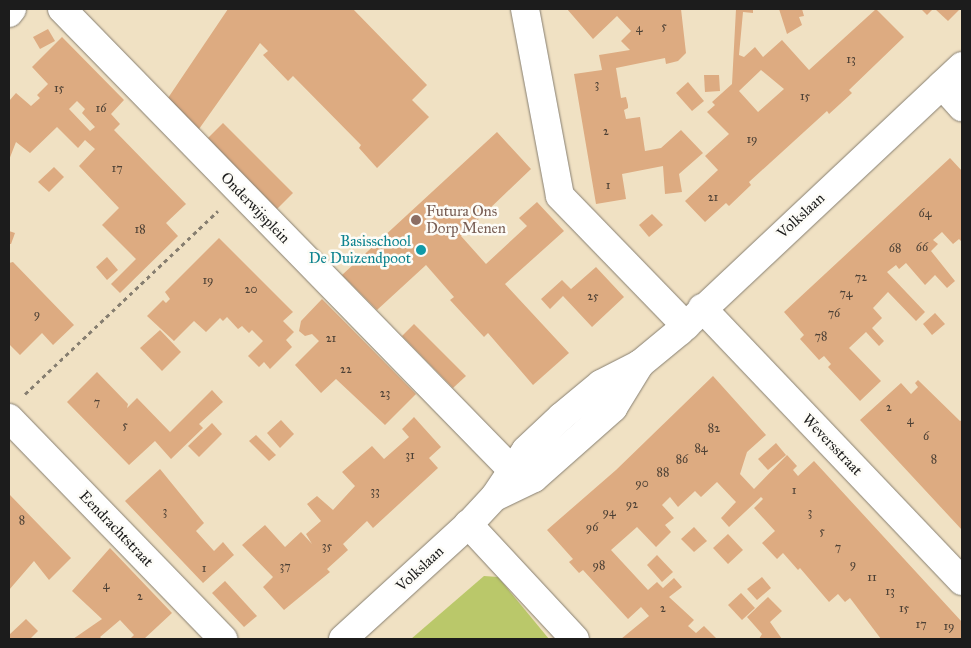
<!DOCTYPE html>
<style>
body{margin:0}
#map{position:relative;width:971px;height:648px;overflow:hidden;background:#f0e1c3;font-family:"IM FELL Great Primer",serif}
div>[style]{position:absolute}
.green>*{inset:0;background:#bac86a}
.building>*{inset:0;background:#ddab81}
.path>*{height:3px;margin-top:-1.5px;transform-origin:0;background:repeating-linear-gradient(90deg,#867e70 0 4px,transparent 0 8px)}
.roads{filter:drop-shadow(0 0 1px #867e70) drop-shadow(0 0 1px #867e70)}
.minor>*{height:28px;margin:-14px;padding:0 14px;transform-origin:14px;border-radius:14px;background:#fff}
.dots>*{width:14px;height:14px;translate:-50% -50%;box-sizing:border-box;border:2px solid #fdfcf7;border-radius:50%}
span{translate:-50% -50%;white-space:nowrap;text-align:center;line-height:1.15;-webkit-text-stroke:5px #fdfcf7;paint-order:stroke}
.number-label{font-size:12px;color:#4c4035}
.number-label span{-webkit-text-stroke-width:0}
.street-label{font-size:15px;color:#1c1c1c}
.education-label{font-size:15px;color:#785e54}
.left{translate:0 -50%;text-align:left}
.culture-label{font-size:15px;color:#0d838f}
.right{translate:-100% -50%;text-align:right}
.frame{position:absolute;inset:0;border:10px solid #1c1c1c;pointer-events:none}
</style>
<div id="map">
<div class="green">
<i style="clip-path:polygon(484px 576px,498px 577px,549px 639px,411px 639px)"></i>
</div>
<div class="building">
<i style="clip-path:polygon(228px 9px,353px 9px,427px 85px,412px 100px,429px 117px,377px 168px,359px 148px,361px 145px,293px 76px,288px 81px,263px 55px,268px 51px,260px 43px,199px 129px,168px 98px)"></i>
<i style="clip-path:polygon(567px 9px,681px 9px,686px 53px,678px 61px,666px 64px,665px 58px,616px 68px,621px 98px,626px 97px,628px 105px,628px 108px,624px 110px,626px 119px,640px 117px,645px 151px,661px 148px,681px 130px,703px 153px,679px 174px,682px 192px,665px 194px,663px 166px,622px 174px,626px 199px,596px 204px,574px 74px,602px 70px,599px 55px,630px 50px,621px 41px,631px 31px,617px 16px,593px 39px)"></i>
<i style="clip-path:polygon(evenodd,736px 9px,753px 9px,753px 13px,743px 12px,739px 55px,744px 57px,755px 47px,763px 57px,782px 40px,809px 70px,876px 9px,904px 37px,849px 90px,852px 93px,840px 104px,829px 114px,827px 111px,749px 182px,751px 185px,729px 206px,726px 203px,705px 222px,685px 201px,718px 170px,705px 156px,729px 134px,707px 112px,715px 105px,712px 102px,732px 84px,736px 9px,761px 70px,784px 89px,758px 112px,739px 91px,761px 70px)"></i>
<i style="clip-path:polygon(779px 9px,802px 9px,804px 16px,799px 17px,802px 25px,787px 34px)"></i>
<i style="clip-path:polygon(921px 9px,933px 9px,927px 15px)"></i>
<i style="clip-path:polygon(935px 9px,960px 9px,948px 21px)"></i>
<i style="clip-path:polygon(48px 29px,55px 41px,40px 49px,33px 37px)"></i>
<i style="clip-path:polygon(evenodd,62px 37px,124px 100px,111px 114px,120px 124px,114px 130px,186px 204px,166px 223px,178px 236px,120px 293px,111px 284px,136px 259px,102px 225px,119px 208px,79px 166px,95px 149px,85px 140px,78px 148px,57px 127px,30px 153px,16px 142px,9px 160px,9px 101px,16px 93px,31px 106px,40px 98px,37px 95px,48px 84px,32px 67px,62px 37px,77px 101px,85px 109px,82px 113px,95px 127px,90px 131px,69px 109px,77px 101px)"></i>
<i style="clip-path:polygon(704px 75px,719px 75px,720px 91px,705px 92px)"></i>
<i style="clip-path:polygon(688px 82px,704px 101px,692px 111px,676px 93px)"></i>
<i style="clip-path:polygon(223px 123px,293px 193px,277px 209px,208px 138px)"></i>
<i style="clip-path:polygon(497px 132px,531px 169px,461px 236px,486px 264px,527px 226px,519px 218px,537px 202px,564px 231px,505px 284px,569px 353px,533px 385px,488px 333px,484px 337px,450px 300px,454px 297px,426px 265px,377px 310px,342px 275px)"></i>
<i style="clip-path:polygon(950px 158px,962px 171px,962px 242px,959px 239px,953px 244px,942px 232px,933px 240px,938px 244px,931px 251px,955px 281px,947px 288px,935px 275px,925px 285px,906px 263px,899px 269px,896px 265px,887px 272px,925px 312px,916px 321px,888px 292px,873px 308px,882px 318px,872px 328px,884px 341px,879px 346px,866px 332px,849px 348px,881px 381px,860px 401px,828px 367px,831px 364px,824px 356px,819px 360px,800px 339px,804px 335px,784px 312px)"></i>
<i style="clip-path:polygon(54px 167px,64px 177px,49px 192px,38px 182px)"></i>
<i style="clip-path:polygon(652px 214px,663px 225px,649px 237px,639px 225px)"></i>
<i style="clip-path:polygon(9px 231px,15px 233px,11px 244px,9px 244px)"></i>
<i style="clip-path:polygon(219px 238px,293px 312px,283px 321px,294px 332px,286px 340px,292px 347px,270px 369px,264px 362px,259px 367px,248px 356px,263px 341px,252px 330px,249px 333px,242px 326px,238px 329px,227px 317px,223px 321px,220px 318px,206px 332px,194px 321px,174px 341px,147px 316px,163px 300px,166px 303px,170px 299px,165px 292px)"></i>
<i style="clip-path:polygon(107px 257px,118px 270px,107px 280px,96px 267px)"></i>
<i style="clip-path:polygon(13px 262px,74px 325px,53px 345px,42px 333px,20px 355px,9px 344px,9px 263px)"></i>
<i style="clip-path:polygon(596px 267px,624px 297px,592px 327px,563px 296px,550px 309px,541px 299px,562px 280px,571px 289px)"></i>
<i style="clip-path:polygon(322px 299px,416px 394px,385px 425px,336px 379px,321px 393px,295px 365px,319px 341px,312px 334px,305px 336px,299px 331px,301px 321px)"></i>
<i style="clip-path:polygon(935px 313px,945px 324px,932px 335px,923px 324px)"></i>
<i style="clip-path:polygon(414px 324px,466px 376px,453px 388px,402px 336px)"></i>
<i style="clip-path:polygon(160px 330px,181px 352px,162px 371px,140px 348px)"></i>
<i style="clip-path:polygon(97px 372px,128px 404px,127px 408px,137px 398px,170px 432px,212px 390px,223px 402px,199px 424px,203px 428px,171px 459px,155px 441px,129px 465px,67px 402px)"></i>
<i style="clip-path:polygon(713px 376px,766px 435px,747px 452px,740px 474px,754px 489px,787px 455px,797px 466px,793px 470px,798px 476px,814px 461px,962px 622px,962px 639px,881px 639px,850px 598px,845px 602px,838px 594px,829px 602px,800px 568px,798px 570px,783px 553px,777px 559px,762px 543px,775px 531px,754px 508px,763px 499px,761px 497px,729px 527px,721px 518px,736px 502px,717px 482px,701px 497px,695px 491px,678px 507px,670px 497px,662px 505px,674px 518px,665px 525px,671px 532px,656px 547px,637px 527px,611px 550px,648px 590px,657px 582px,663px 588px,674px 578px,682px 587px,669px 597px,694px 620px,688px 626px,696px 633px,704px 626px,717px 639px,621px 639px,649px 616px,641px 607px,628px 619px,583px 570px,579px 573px,569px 562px,573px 559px,547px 530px,616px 470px)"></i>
<i style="clip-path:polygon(918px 380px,960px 421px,962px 420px,962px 530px,860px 420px,901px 383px,911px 394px,918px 387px,915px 383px)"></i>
<i style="clip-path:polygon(414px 417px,441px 447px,429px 458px,438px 468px,373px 528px,367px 521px,343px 544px,348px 550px,327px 569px,330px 572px,284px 610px,263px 587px,273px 577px,242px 545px,265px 525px,285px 547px,301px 532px,312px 544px,306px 534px,321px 521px,307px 504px,317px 496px,333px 510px,355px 486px,342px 472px,372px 446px,384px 459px,409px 437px,402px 429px)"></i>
<i style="clip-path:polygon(281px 420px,294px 434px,280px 448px,267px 433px)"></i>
<i style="clip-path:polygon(212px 423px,222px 434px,199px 457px,188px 446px)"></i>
<i style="clip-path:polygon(256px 435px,276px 455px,269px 461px,249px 441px)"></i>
<i style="clip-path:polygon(776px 443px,786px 455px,768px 470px,758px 459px)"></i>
<i style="clip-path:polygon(160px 469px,204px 523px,196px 531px,214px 551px,223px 542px,234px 555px,203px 583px,125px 501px)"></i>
<i style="clip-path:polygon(10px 495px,71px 558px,49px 580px,34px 561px,9px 590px)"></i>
<i style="clip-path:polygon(694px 527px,707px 541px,694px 552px,681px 539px)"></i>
<i style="clip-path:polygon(728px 534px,743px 550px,728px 564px,713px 548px)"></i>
<i style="clip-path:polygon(110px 548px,172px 613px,144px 639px,130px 639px,134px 635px,120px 620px,100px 637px,102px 639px,73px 639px,102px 619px,72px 591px)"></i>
<i style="clip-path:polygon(657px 555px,673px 572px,662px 582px,647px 565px)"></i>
<i style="clip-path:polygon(762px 577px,771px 588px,757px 600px,747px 589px)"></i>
<i style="clip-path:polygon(225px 581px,257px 616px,244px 627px,212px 593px)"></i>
<i style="clip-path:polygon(741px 593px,755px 608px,742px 620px,728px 605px)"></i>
<i style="clip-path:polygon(768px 597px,782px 611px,770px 622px,782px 639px,759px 639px,762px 634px,747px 617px)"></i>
<i style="clip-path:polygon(26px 619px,38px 631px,30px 639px,9px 639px,9px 635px)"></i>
</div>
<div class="path">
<i style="left:25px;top:394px;width:266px;rotate:-43.5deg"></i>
</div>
<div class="roads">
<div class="minor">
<i style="left:62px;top:9px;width:646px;rotate:45.69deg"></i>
<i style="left:525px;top:9px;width:190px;rotate:79.4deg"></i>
<i style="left:560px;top:196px;width:181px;rotate:45.9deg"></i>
<i style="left:9px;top:13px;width:5px;rotate:-53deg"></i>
<i style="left:942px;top:85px;width:30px;rotate:48deg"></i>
<i style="left:702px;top:308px;width:377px;rotate:46.4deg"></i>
<i style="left:9px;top:418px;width:308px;rotate:45.9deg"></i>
<i style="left:497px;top:496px;width:41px;rotate:-25.9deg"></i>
<i style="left:534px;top:478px;width:106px;rotate:-41.5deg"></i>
<i style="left:613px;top:408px;width:52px;rotate:-58.5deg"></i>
<i style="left:468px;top:524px;width:157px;rotate:47.1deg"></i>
<i style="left:343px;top:639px;width:173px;rotate:-42.4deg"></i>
<i style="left:471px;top:522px;width:35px;rotate:-47deg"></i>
<i style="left:495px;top:496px;width:55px;rotate:-56deg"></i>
<i style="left:526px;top:450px;width:48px;rotate:-43.3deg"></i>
<i style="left:561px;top:417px;width:52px;rotate:-39.5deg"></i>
<i style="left:601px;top:384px;width:44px;rotate:-27.1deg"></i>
<i style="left:640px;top:364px;width:52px;rotate:-39.5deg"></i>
<i style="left:680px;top:331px;width:387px;rotate:-43.2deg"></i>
</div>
</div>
<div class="dots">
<i style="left:416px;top:220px;background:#8d6e63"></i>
<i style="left:421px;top:250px;background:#0f9aa8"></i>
</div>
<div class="number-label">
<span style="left:664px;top:27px">5</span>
<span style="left:639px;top:29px">4</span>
<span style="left:851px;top:60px">13</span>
<span style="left:597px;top:85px">3</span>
<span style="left:59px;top:89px">15</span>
<span style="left:805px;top:97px">15</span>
<span style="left:101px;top:109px">16</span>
<span style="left:606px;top:132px">2</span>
<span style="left:752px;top:140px">19</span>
<span style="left:117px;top:169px">17</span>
<span style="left:608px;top:186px">1</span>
<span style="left:713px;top:198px">21</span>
<span style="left:925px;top:214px">64</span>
<span style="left:140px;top:230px">18</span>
<span style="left:922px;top:248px">66</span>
<span style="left:895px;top:249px">68</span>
<span style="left:861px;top:278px">72</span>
<span style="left:208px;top:281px">19</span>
<span style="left:251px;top:290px">20</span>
<span style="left:846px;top:294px">74</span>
<span style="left:593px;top:297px">25</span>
<span style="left:834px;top:314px">76</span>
<span style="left:37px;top:315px">9</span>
<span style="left:821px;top:337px">78</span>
<span style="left:331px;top:339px">21</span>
<span style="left:346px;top:370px">22</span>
<span style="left:385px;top:394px">23</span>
<span style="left:97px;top:403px">7</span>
<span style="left:889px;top:408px">2</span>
<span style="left:910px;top:421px">4</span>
<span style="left:125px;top:426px">5</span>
<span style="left:714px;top:429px">82</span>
<span style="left:926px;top:437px">6</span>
<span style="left:701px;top:449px">84</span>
<span style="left:410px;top:456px">31</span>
<span style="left:682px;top:460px">86</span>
<span style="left:934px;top:460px">8</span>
<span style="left:663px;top:473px">88</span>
<span style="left:642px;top:484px">90</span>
<span style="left:794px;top:491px">1</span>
<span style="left:375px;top:492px">33</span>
<span style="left:632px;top:505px">92</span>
<span style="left:165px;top:512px">3</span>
<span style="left:609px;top:513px">94</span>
<span style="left:810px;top:513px">3</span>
<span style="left:22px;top:521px">8</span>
<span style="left:592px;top:528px">96</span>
<span style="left:822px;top:532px">5</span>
<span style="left:327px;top:547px">35</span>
<span style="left:838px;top:548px">7</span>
<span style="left:853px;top:565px">9</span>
<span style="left:599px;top:566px">98</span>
<span style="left:285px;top:567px">37</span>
<span style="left:204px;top:569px">1</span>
<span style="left:872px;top:578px">11</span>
<span style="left:106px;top:586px">4</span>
<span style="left:890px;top:592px">13</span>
<span style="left:140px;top:597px">2</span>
<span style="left:663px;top:609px">2</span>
<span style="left:904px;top:609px">15</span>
<span style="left:921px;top:625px">17</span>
<span style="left:949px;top:627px">19</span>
</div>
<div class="street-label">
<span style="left:255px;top:208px;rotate:46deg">Onderwijsplein</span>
<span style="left:801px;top:216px;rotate:-43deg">Volkslaan</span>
<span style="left:832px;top:445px;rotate:46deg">Weversstraat</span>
<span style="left:116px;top:529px;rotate:46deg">Eendrachtstraat</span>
<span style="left:420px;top:569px;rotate:-43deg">Volkslaan</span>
</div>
<div class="education-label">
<span class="left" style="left:426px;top:220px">Futura Ons<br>Dorp Menen</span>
</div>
<div class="culture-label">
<span class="right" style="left:411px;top:250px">Basisschool<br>De Duizendpoot</span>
</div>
<div class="frame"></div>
</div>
